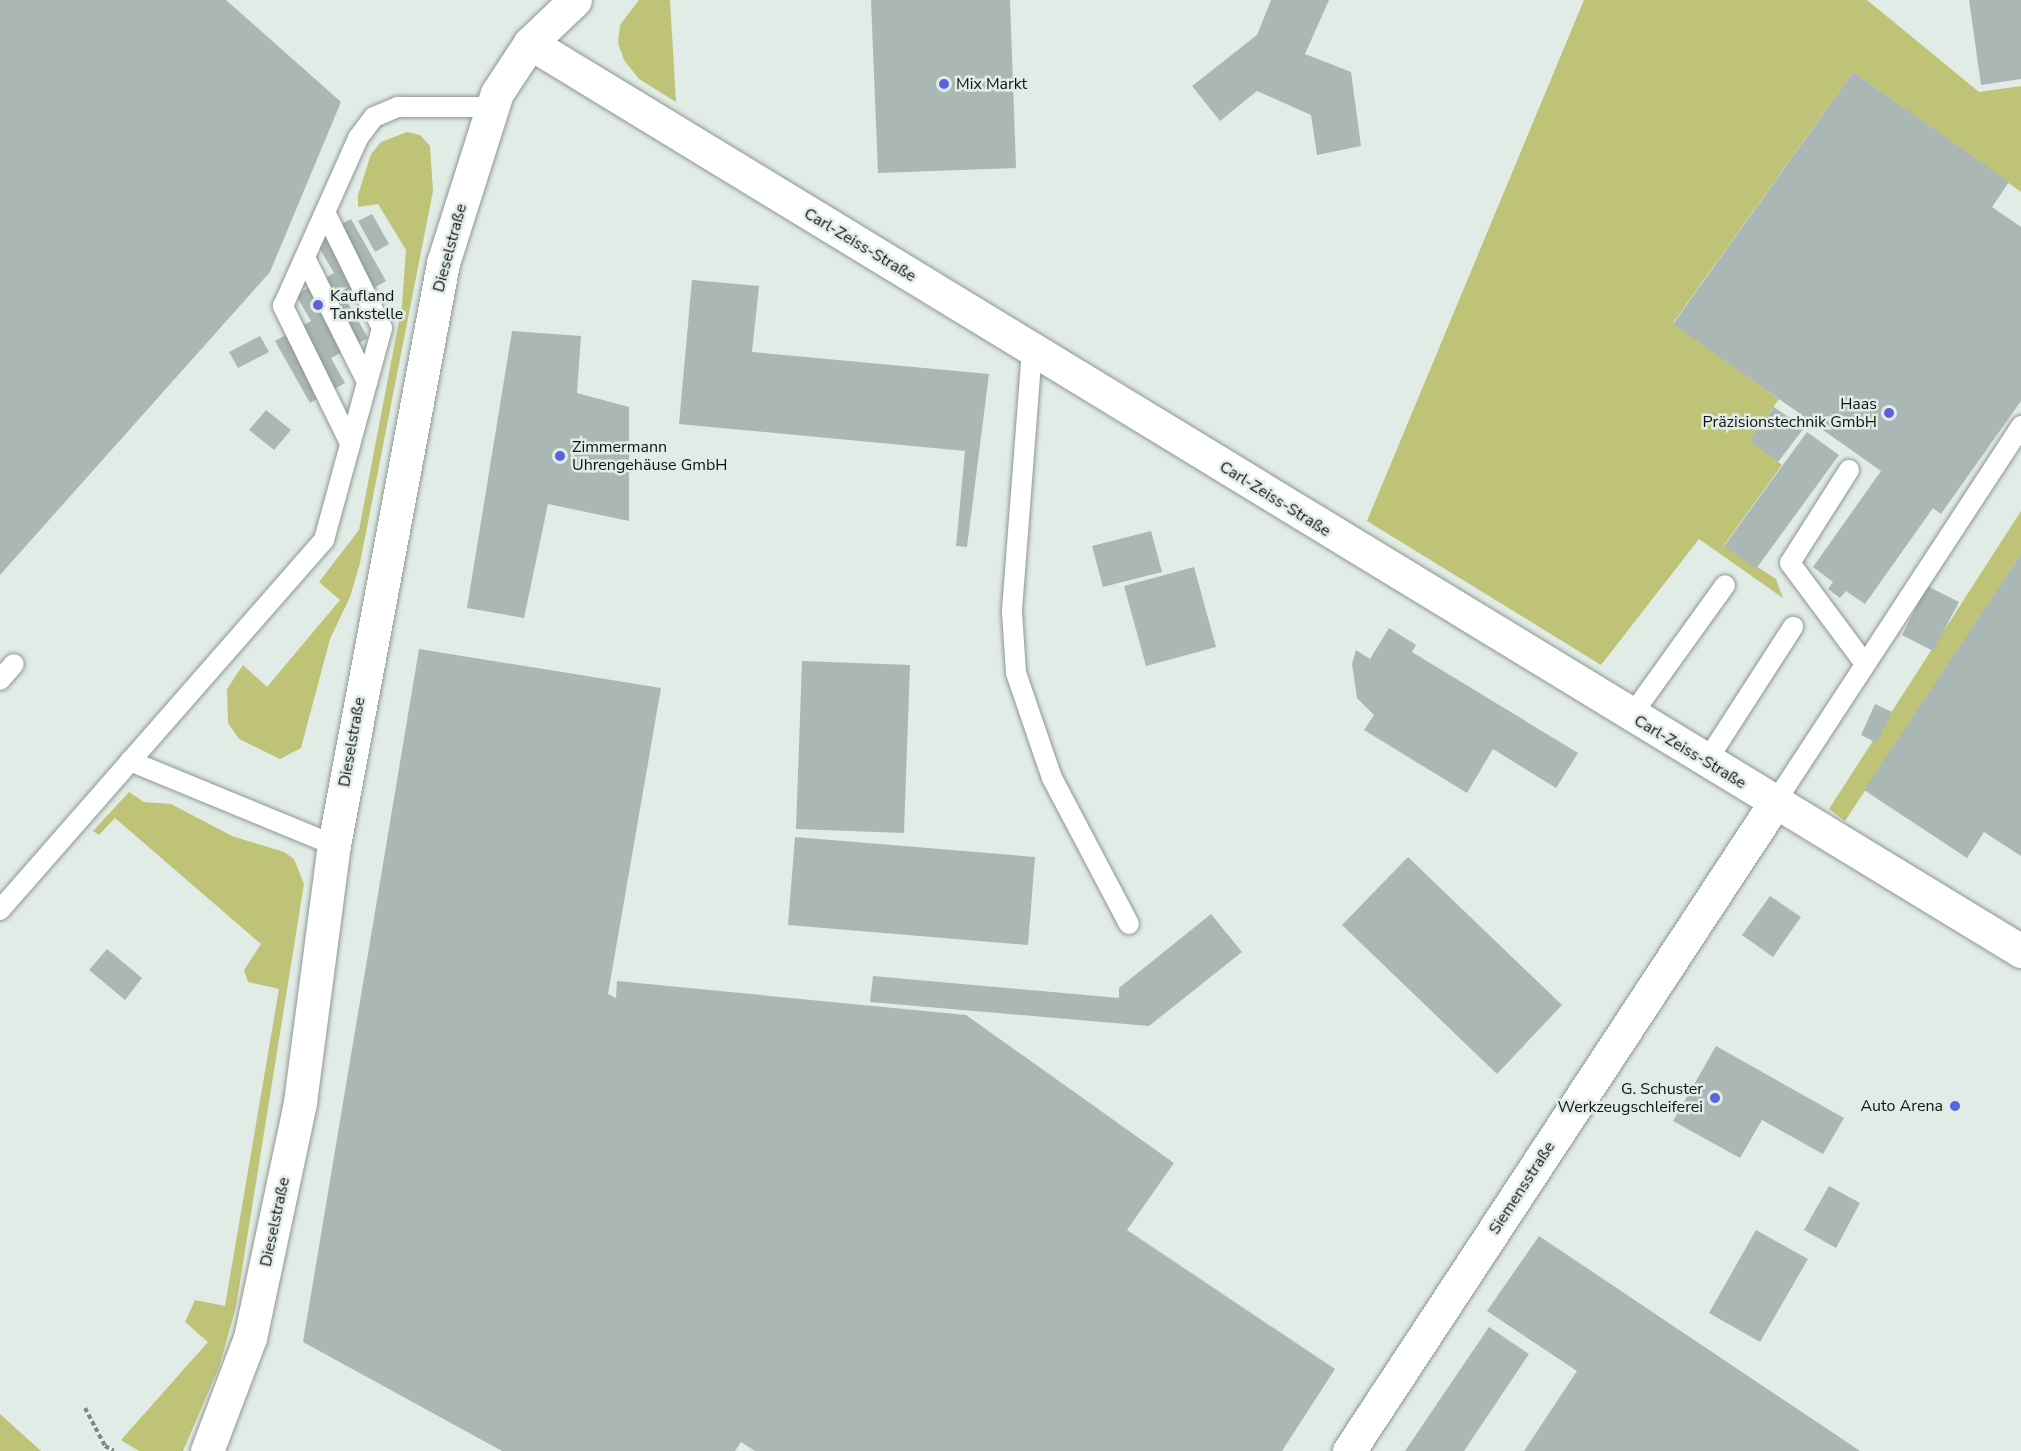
<!DOCTYPE html>
<meta charset="utf-8">
<style>
body{margin:0}
#map{position:relative;width:2021px;height:1451px;overflow:hidden;background:#e2ece6;font-family:"Nunito Sans",sans-serif}
div>[style]{position:absolute}
.green>*{inset:0;background:#bfc377}
.building>*{inset:0;background:#abb7b4}
.path>*{height:4px;margin-top:-2px;transform-origin:0;background:repeating-linear-gradient(90deg,#7f8782 0 4.5px,transparent 0 7.5px)}
.roads{filter:drop-shadow(0 0 2px #8e9791) drop-shadow(0 0 2px #8e9791)}
.service>*{height:20px;margin:-10px;padding:0 10px;transform-origin:10px;border-radius:10px;background:#fff}
.minor>*{height:33px;margin:-16.5px;padding:0 16.5px;transform-origin:16.5px;border-radius:16.5px;background:#fff}
.dots>*{width:16px;height:16px;translate:-50% -50%;box-sizing:border-box;border:3px solid #e2ece6;border-radius:50%}
span{translate:-50% -50%;white-space:nowrap;text-align:center;line-height:1.15;-webkit-text-stroke:5px #e2ece6;paint-order:stroke}
.poi-label{font-size:16px;color:#101412}
.left{translate:0 -50%;text-align:left}
.right{translate:-100% -50%;text-align:right}
.street-label{font-size:16px;color:#101412}
</style>
<div id="map">
<div class="green">
<i style="clip-path:polygon(639px 0,670px 0,676px 102px,639px 79px,624px 60px,618px 43px,620px 25px)"></i>
<i style="clip-path:polygon(1584px 0,1867px 0,1979px 92px,2021px 86px,2021px 192px,1853px 72px,1673px 323px,1779px 399px,1750px 441px,1782px 465px,1724px 545px,1776px 579px,1783px 598px,1699px 539px,1601px 665px,1367px 521px)"></i>
<i style="clip-path:polygon(407px 132px,420px 135px,430px 146px,433px 191px,360px 563px,350px 597px,330px 639px,301px 748px,280px 759px,239px 739px,228px 723px,227px 689px,243px 665px,267px 687px,340px 600px,319px 582px,359px 530px,402px 305px,406px 250px,378px 204px,358px 207px,358px 195px,371px 154px,381px 142px)"></i>
<i style="clip-path:polygon(2021px 511px,2021px 554px,1845px 821px,1829px 809px)"></i>
<i style="clip-path:polygon(129px 792px,144px 802px,171px 804px,232px 836px,284px 852px,294px 859px,304px 884px,236px 1307px,219px 1367px,183px 1451px,139px 1451px,121px 1440px,208px 1342px,185px 1322px,195px 1300px,225px 1306px,279px 989px,248px 982px,244px 970px,261px 944px,115px 818px,99px 835px,93px 831px)"></i>
<i style="clip-path:polygon(0 1414px,41px 1451px,0 1451px)"></i>
</div>
<div class="building">
<i style="clip-path:polygon(0 0,226px 0,341px 102px,270px 272px,0 575px)"></i>
<i style="clip-path:polygon(871px 0,1010px 0,1016px 168px,878px 173px)"></i>
<i style="clip-path:polygon(1271px 0,1329px 0,1305px 54px,1351px 72px,1361px 146px,1317px 155px,1311px 115px,1257px 91px,1220px 121px,1192px 86px,1257px 35px)"></i>
<i style="clip-path:polygon(1969px 0,2021px 0,2021px 79px,1981px 85px)"></i>
<i style="clip-path:polygon(1853px 72px,2009px 182px,1992px 207px,2021px 227px,2021px 401px,1941px 514px,1933px 508px,1865px 604px,1846px 591px,1840px 598px,1828px 589px,1833px 582px,1813px 567px,1881px 471px,1673px 324px)"></i>
<i style="clip-path:polygon(372px 214px,389px 244px,375px 252px,358px 221px)"></i>
<i style="clip-path:polygon(351px 219px,386px 281px,348px 303px,368px 338px,331px 358px,345px 383px,310px 403px,275px 341px,311px 321px,296px 295px,334px 273px,314px 239px)"></i>
<i style="clip-path:polygon(692px 280px,759px 286px,752px 352px,989px 374px,967px 547px,956px 546px,965px 451px,679px 424px)"></i>
<i style="clip-path:polygon(512px 331px,581px 336px,577px 393px,629px 407px,629px 521px,548px 504px,524px 618px,467px 608px)"></i>
<i style="clip-path:polygon(260px 336px,269px 352px,238px 368px,229px 352px)"></i>
<i style="clip-path:polygon(1774px 407px,1804px 428px,1778px 462px,1749px 441px)"></i>
<i style="clip-path:polygon(266px 410px,291px 430px,274px 450px,249px 430px)"></i>
<i style="clip-path:polygon(1807px 432px,1839px 455px,1756px 569px,1724px 546px)"></i>
<i style="clip-path:polygon(1151px 531px,1162px 572px,1103px 587px,1092px 546px)"></i>
<i style="clip-path:polygon(2021px 554px,2021px 856px,1984px 832px,1967px 858px,1864px 790px)"></i>
<i style="clip-path:polygon(1194px 567px,1216px 647px,1146px 666px,1124px 586px)"></i>
<i style="clip-path:polygon(1927px 586px,1959px 602px,1933px 651px,1902px 635px)"></i>
<i style="clip-path:polygon(1389px 628px,1416px 645px,1412px 652px,1578px 753px,1556px 788px,1493px 749px,1467px 793px,1364px 730px,1374px 715px,1357px 698px,1352px 664px,1356px 650px,1370px 659px)"></i>
<i style="clip-path:polygon(419px 649px,661px 688px,608px 994px,616px 998px,617px 981px,966px 1015px,1174px 1163px,1127px 1230px,1335px 1369px,1282px 1451px,755px 1451px,741px 1442px,735px 1451px,502px 1451px,303px 1342px)"></i>
<i style="clip-path:polygon(802px 661px,910px 665px,904px 833px,796px 829px)"></i>
<i style="clip-path:polygon(1875px 704px,1892px 712px,1877px 743px,1861px 735px)"></i>
<i style="clip-path:polygon(795px 837px,1035px 857px,1028px 945px,788px 925px)"></i>
<i style="clip-path:polygon(1408px 857px,1562px 1005px,1497px 1074px,1342px 925px)"></i>
<i style="clip-path:polygon(1770px 896px,1801px 917px,1773px 957px,1742px 935px)"></i>
<i style="clip-path:polygon(1211px 914px,1242px 952px,1149px 1026px,870px 1002px,873px 976px,1119px 998px,1119px 988px)"></i>
<i style="clip-path:polygon(107px 949px,142px 978px,125px 1000px,89px 970px)"></i>
<i style="clip-path:polygon(1716px 1046px,1844px 1118px,1823px 1154px,1762px 1120px,1740px 1158px,1673px 1121px)"></i>
<i style="clip-path:polygon(1829px 1186px,1860px 1203px,1836px 1248px,1804px 1230px)"></i>
<i style="clip-path:polygon(1756px 1230px,1808px 1259px,1760px 1342px,1709px 1313px)"></i>
<i style="clip-path:polygon(1539px 1236px,1860px 1451px,1524px 1451px,1577px 1371px,1487px 1311px)"></i>
<i style="clip-path:polygon(1489px 1327px,1529px 1354px,1464px 1451px,1405px 1451px)"></i>
</div>
<div class="path">
<i style="left:85px;top:1408px;width:43px;rotate:62.2deg"></i>
<i style="left:105px;top:1446px;width:10px;rotate:29deg"></i>
</div>
<div class="roads">
<div class="service">
<i style="left:305px;top:258px;width:139px;rotate:63.4deg"></i>
<i style="left:1032px;top:350px;width:263px;rotate:94.4deg"></i>
<i style="left:1012px;top:612px;width:61px;rotate:86.2deg"></i>
<i style="left:1016px;top:673px;width:111px;rotate:71.1deg"></i>
<i style="left:1052px;top:778px;width:165px;rotate:62.2deg"></i>
<i style="left:350px;top:443px;width:153px;rotate:-116.1deg"></i>
<i style="left:283px;top:306px;width:184px;rotate:-65.9deg"></i>
<i style="left:358px;top:138px;width:26px;rotate:-53deg"></i>
<i style="left:374px;top:117px;width:26px;rotate:-23deg"></i>
<i style="left:398px;top:107px;width:95px"></i>
<i style="left:1849px;top:470px;width:110px;rotate:122.4deg"></i>
<i style="left:1790px;top:563px;width:126px;rotate:53.4deg"></i>
<i style="left:0;top:680px;width:21px;rotate:-49deg"></i>
<i style="left:1631px;top:716px;width:161px;rotate:-54.3deg"></i>
<i style="left:130px;top:761px;width:221px;rotate:22.4deg"></i>
<i style="left:1706px;top:762px;width:161px;rotate:-57.2deg"></i>
<i style="left:1774px;top:804px;width:452px;rotate:-56.8deg"></i>
<i style="left:0;top:910px;width:492px;rotate:-48.8deg"></i>
<i style="left:324px;top:540px;width:220px;rotate:-74.7deg"></i>
<i style="left:382px;top:328px;width:129px;rotate:-116.2deg"></i>
</div>
<div class="minor">
<i style="left:530px;top:43px;width:1746px;rotate:31.34deg"></i>
<i style="left:207px;top:1451px;width:121px;rotate:-69.2deg"></i>
<i style="left:250px;top:1338px;width:241px;rotate:-78deg"></i>
<i style="left:300px;top:1102px;width:259px;rotate:-82.5deg"></i>
<i style="left:334px;top:845px;width:592px;rotate:-79.39deg"></i>
<i style="left:443px;top:263px;width:178px;rotate:-72.4deg"></i>
<i style="left:497px;top:93px;width:60px;rotate:-56.6deg"></i>
<i style="left:530px;top:43px;width:62px;rotate:-43.7deg"></i>
<i style="left:1349px;top:1451px;width:774px;rotate:-56.7deg"></i>
</div>
</div>
<div class="dots">
<i style="left:944px;top:84px;background:#5a63da"></i>
<i style="left:318px;top:305px;background:#5a63da"></i>
<i style="left:1889px;top:413px;background:#5a63da"></i>
<i style="left:560px;top:456px;background:#5a63da"></i>
<i style="left:1715px;top:1098px;background:#5a63da"></i>
<i style="left:1955px;top:1106px;background:#5a63da"></i>
</div>
<div class="poi-label">
<span class="left" style="left:956px;top:84px">Mix Markt</span>
<span class="left" style="left:330px;top:305px">Kaufland<br>Tankstelle</span>
<span class="right" style="left:1877px;top:413px">Haas<br>Präzisionstechnik GmbH</span>
<span class="left" style="left:572px;top:456px">Zimmermann<br>Uhrengehäuse GmbH</span>
<span class="right" style="left:1703px;top:1098px">G. Schuster<br>Werkzeugschleiferei</span>
<span class="right" style="left:1943px;top:1106px">Auto Arena</span>
</div>
<div class="street-label">
<span style="left:860px;top:245px;rotate:31deg">Carl-Zeiss-Straße</span>
<span style="left:450px;top:248px;rotate:-75deg">Dieselstraße</span>
<span style="left:1275px;top:499px;rotate:32deg">Carl-Zeiss-Straße</span>
<span style="left:352px;top:742px;rotate:-80deg">Dieselstraße</span>
<span style="left:1690px;top:752px;rotate:31deg">Carl-Zeiss-Straße</span>
<span style="left:1522px;top:1188px;rotate:-57deg">Siemensstraße</span>
<span style="left:275px;top:1222px;rotate:-78deg">Dieselstraße</span>
</div>
</div>
